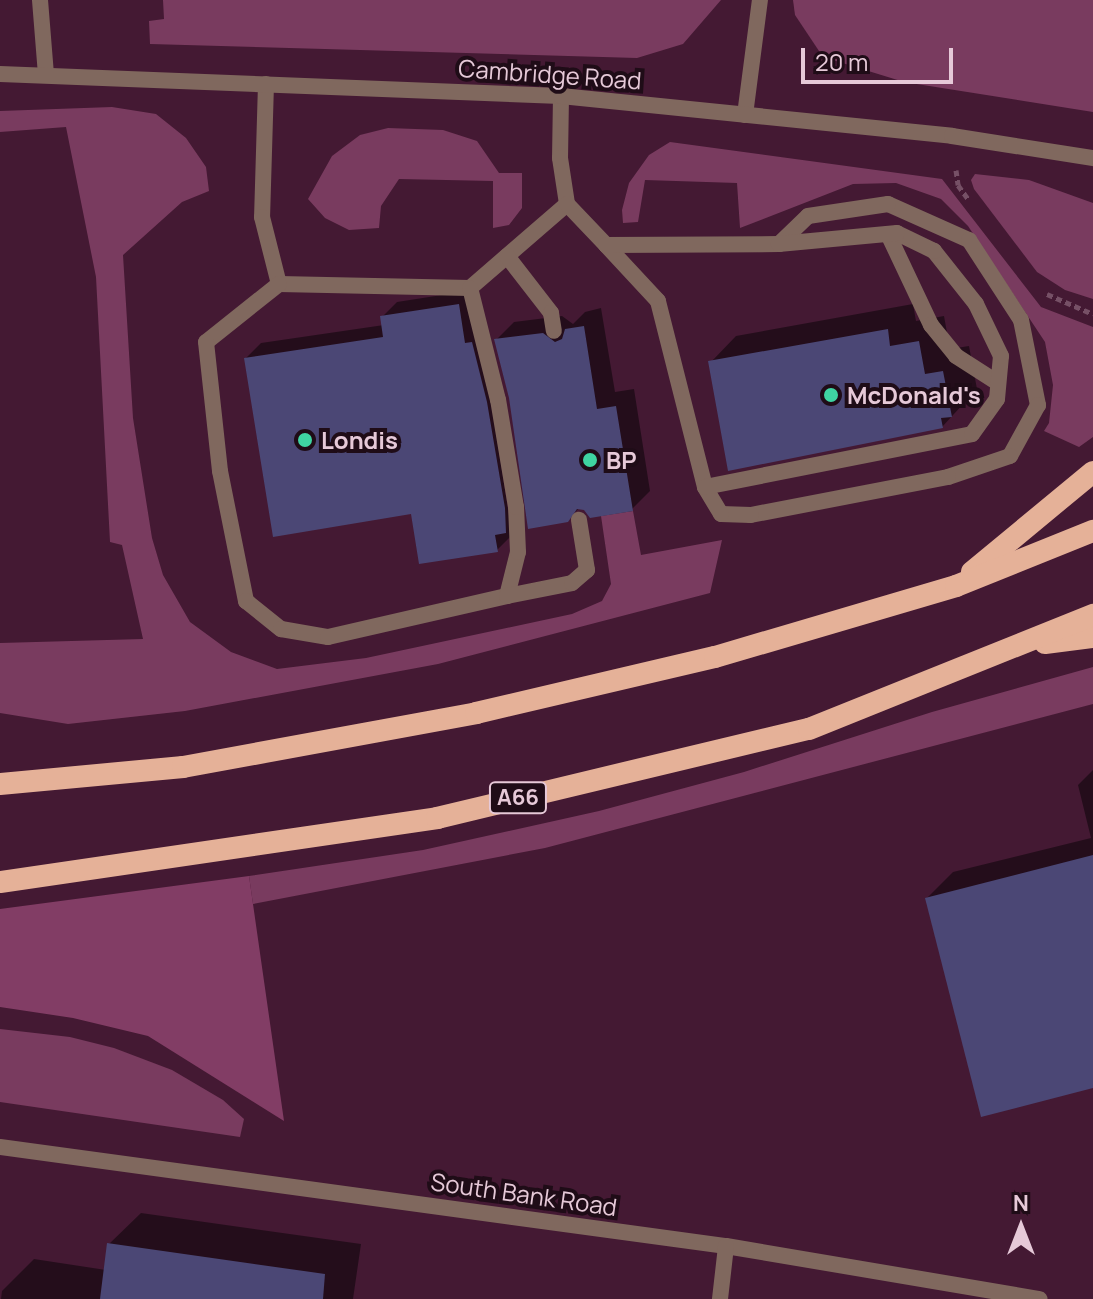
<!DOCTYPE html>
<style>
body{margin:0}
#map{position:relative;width:1093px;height:1299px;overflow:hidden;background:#441933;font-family:Manrope,sans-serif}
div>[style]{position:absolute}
.green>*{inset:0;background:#793b5f}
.forest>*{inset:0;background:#823d65}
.shadow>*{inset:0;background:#0007}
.building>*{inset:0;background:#4b4775}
.path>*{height:5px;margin-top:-2.5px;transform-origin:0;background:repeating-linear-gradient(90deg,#765066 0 6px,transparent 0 10px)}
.service>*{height:16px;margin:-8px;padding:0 8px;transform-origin:8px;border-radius:8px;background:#80685e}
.minor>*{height:16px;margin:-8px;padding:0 8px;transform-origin:8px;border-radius:8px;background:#80685e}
.trunk>*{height:22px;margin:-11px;padding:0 11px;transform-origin:11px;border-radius:11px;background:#e5b198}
.dots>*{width:22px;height:22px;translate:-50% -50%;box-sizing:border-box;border:4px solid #1f0c17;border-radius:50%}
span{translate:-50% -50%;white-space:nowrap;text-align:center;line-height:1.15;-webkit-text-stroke:8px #1f0c17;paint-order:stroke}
.shield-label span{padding:2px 6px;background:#1f0c17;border:2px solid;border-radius:6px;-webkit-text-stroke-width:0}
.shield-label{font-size:22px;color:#e6c9d8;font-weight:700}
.street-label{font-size:24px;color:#e6c9d8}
.poi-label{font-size:24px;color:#e6c9d8;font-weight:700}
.left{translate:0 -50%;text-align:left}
.north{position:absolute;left:981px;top:1187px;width:80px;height:80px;-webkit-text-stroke:6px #1f0c17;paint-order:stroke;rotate:0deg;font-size:22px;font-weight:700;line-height:32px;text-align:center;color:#e6c9d8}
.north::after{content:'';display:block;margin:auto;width:28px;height:36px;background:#e6c9d8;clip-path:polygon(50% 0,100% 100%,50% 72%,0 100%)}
.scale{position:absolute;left:801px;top:48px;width:152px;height:36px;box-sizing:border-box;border:4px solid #e6c9d8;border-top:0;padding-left:10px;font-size:24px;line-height:28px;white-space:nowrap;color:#e6c9d8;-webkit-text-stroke:6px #1f0c17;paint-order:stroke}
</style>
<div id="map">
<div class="green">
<i style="clip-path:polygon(163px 0,721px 0,683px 44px,637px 58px,150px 44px,149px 21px,164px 19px)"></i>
<i style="clip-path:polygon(793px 0,1093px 0,1093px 112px,904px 82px,823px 57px,795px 15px)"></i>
<i style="clip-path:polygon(112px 107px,156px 114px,186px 138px,206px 167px,209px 191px,182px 202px,123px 255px,133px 418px,152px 538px,163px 575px,190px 622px,231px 652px,277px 669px,366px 658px,572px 614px,602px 601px,611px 584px,601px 516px,633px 511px,641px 555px,722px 540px,710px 593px,438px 664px,185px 711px,68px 724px,0 713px,0 643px,143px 639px,122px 545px,110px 542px,96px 277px,66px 127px,0 132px,0 111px)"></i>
<i style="clip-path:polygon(388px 128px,443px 130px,477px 141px,499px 173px,522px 173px,522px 208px,509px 225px,493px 228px,493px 181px,399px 179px,381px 206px,379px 228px,349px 230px,325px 218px,308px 199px,332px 156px,360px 135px)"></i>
<i style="clip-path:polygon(670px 142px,942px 179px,1041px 307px,1093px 327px,1093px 437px,1079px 447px,1044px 431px,1049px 423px,1053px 385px,1045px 342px,968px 226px,941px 199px,896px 183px,853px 184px,740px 228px,737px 183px,645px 180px,638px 222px,623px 223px,622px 210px,629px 183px,649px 155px)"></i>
<i style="clip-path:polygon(975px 174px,1029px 180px,1093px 203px,1093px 299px,1065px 290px,1037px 272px,974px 189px,971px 180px)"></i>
<i style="clip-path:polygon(1093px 667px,1093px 704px,545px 848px,253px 904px,249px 876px,423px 850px,599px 811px,744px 772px,932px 712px)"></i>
<i style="clip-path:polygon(0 1029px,70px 1037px,114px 1048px,172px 1070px,223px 1100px,244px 1119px,240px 1137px,0 1102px)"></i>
</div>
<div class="forest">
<i style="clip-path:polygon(249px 876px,284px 1121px,148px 1036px,73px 1018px,0 1007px,0 909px)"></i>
</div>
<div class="shadow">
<i style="clip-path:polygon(474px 290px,512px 535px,497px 550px,413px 512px,246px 358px,261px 343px,384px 325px,382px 317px,397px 302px)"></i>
<i style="clip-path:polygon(913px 304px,916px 321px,944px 316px,950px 349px,969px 346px,977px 389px,942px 427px,711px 362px,736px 336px)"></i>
<i style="clip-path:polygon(601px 308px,615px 392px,634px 389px,650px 491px,632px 509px,579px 508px,567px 520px,511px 398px,496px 340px,514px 322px,562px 316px,573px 324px,585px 312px)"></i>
<i style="clip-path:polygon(1093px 770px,1093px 1086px,927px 898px,953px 872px,1091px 838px,1078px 785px)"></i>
<i style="clip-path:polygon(141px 1213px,361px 1244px,353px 1299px,1px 1299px,2px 1291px,34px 1259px,106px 1270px,109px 1244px)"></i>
</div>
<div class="building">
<i style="clip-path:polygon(459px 304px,465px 343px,472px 342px,487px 402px,505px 508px,506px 533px,495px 535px,498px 552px,419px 564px,411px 514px,273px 537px,244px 358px,383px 337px,380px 316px)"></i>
<i style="clip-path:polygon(584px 326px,597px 409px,616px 406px,633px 511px,590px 518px,584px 510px,577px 509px,568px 522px,528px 529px,509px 398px,494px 339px,543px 333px,555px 342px,562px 339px,565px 329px)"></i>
<i style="clip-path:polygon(888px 329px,890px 346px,919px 341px,925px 374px,943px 371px,952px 417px,941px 418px,943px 428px,728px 471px,708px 361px)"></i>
<i style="clip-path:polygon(1093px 855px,1093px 1088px,981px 1117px,925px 898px)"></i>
<i style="clip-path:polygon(107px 1243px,325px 1274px,323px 1299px,100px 1299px)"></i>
</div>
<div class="path">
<i style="left:956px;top:170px;width:15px;rotate:82deg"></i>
<i style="left:958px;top:185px;width:19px;rotate:54deg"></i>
<i style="left:1047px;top:294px;width:50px;rotate:23.5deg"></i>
</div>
<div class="service">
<i style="left:40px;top:0;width:74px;rotate:85.4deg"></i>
<i style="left:266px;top:84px;width:133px;rotate:91.7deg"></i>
<i style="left:262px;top:217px;width:69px;rotate:75.8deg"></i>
<i style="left:279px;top:284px;width:191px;rotate:1.2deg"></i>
<i style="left:470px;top:288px;width:128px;rotate:-40.9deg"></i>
<i style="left:561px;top:96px;width:62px;rotate:90.9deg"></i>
<i style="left:560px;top:158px;width:47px;rotate:81.3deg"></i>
<i style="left:567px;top:204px;width:57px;rotate:46.4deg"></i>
<i style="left:745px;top:115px;width:116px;rotate:-82.6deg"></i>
<i style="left:888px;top:204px;width:89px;rotate:24deg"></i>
<i style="left:969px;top:240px;width:95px;rotate:57deg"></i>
<i style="left:1021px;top:320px;width:87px;rotate:78.7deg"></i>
<i style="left:1038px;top:405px;width:58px;rotate:118.8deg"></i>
<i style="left:1010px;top:456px;width:65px;rotate:161.3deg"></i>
<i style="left:948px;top:477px;width:201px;rotate:169.1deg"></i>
<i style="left:751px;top:515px;width:30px;rotate:-178deg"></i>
<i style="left:721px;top:514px;width:31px;rotate:-121deg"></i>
<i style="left:705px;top:487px;width:192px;rotate:-104.2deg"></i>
<i style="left:658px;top:301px;width:76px;rotate:-132.9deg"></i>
<i style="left:606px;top:245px;width:173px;rotate:-0.3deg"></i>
<i style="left:779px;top:244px;width:40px;rotate:-44deg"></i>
<i style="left:808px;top:216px;width:81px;rotate:-8.5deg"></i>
<i style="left:888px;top:234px;width:101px;rotate:64.7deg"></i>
<i style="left:931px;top:325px;width:40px;rotate:51deg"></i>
<i style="left:956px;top:356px;width:50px;rotate:32.7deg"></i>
<i style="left:507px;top:256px;width:72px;rotate:52.3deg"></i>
<i style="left:551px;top:313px;width:18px;rotate:81deg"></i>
<i style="left:279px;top:284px;width:93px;rotate:141.5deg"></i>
<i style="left:206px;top:342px;width:130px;rotate:83.8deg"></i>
<i style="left:220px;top:471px;width:133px;rotate:78.7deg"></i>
<i style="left:246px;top:601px;width:45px;rotate:38.7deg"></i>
<i style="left:281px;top:629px;width:48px;rotate:9.7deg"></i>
<i style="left:328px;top:637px;width:184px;rotate:-12.9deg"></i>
<i style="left:507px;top:596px;width:45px;rotate:-76deg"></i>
<i style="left:518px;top:552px;width:45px;rotate:-92.5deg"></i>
<i style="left:516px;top:507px;width:109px;rotate:-99.5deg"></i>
<i style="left:498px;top:400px;width:115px;rotate:-104deg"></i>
<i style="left:705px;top:487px;width:272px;rotate:-11.2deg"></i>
<i style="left:972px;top:434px;width:43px;rotate:-54.5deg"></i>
<i style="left:997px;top:399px;width:43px;rotate:-84.7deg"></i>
<i style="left:1001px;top:356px;width:58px;rotate:-115.7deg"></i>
<i style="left:976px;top:304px;width:68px;rotate:-128.4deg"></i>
<i style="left:934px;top:251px;width:41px;rotate:-154.1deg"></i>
<i style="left:897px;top:233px;width:119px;rotate:174.7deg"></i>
<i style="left:507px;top:596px;width:66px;rotate:-11.3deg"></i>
<i style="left:572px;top:583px;width:20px;rotate:-41deg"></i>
<i style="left:587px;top:570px;width:51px;rotate:-99.1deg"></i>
</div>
<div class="minor">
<i style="left:0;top:74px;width:561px;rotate:2.25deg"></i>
<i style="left:561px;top:96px;width:393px;rotate:5.8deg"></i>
<i style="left:952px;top:136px;width:143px;rotate:8.9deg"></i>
<i style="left:0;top:1147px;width:733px;rotate:7.77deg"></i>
<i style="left:726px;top:1246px;width:318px;rotate:9.6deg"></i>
<i style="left:720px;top:1299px;width:53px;rotate:-83.5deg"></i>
</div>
<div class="trunk">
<i style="left:972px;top:572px;width:157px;rotate:-39.6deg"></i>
<i style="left:1045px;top:643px;width:48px;rotate:-7.1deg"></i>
<i style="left:0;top:784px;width:184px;rotate:-5.3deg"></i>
<i style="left:183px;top:767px;width:298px;rotate:-10.4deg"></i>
<i style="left:476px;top:713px;width:245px;rotate:-13.2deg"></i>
<i style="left:715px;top:657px;width:251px;rotate:-16.4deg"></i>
<i style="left:956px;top:586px;width:148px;rotate:-21.9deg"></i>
<i style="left:0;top:882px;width:442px;rotate:-8.3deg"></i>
<i style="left:437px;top:818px;width:382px;rotate:-13.5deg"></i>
<i style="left:809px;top:729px;width:306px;rotate:-21.9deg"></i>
</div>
<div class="dots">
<i style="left:831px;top:395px;background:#3fd4a2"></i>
<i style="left:305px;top:440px;background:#3fd4a2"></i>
<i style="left:590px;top:460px;background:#3fd4a2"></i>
</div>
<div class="shield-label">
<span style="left:518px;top:798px">A66</span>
</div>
<div class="street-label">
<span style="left:550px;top:74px;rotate:4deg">Cambridge Road</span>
<span style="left:524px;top:1194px;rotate:8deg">South Bank Road</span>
</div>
<div class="poi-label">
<span class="left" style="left:847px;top:395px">McDonald's</span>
<span class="left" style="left:321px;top:440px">Londis</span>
<span class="left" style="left:606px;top:460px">BP</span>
</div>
<div class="north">N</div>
<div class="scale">20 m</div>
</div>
